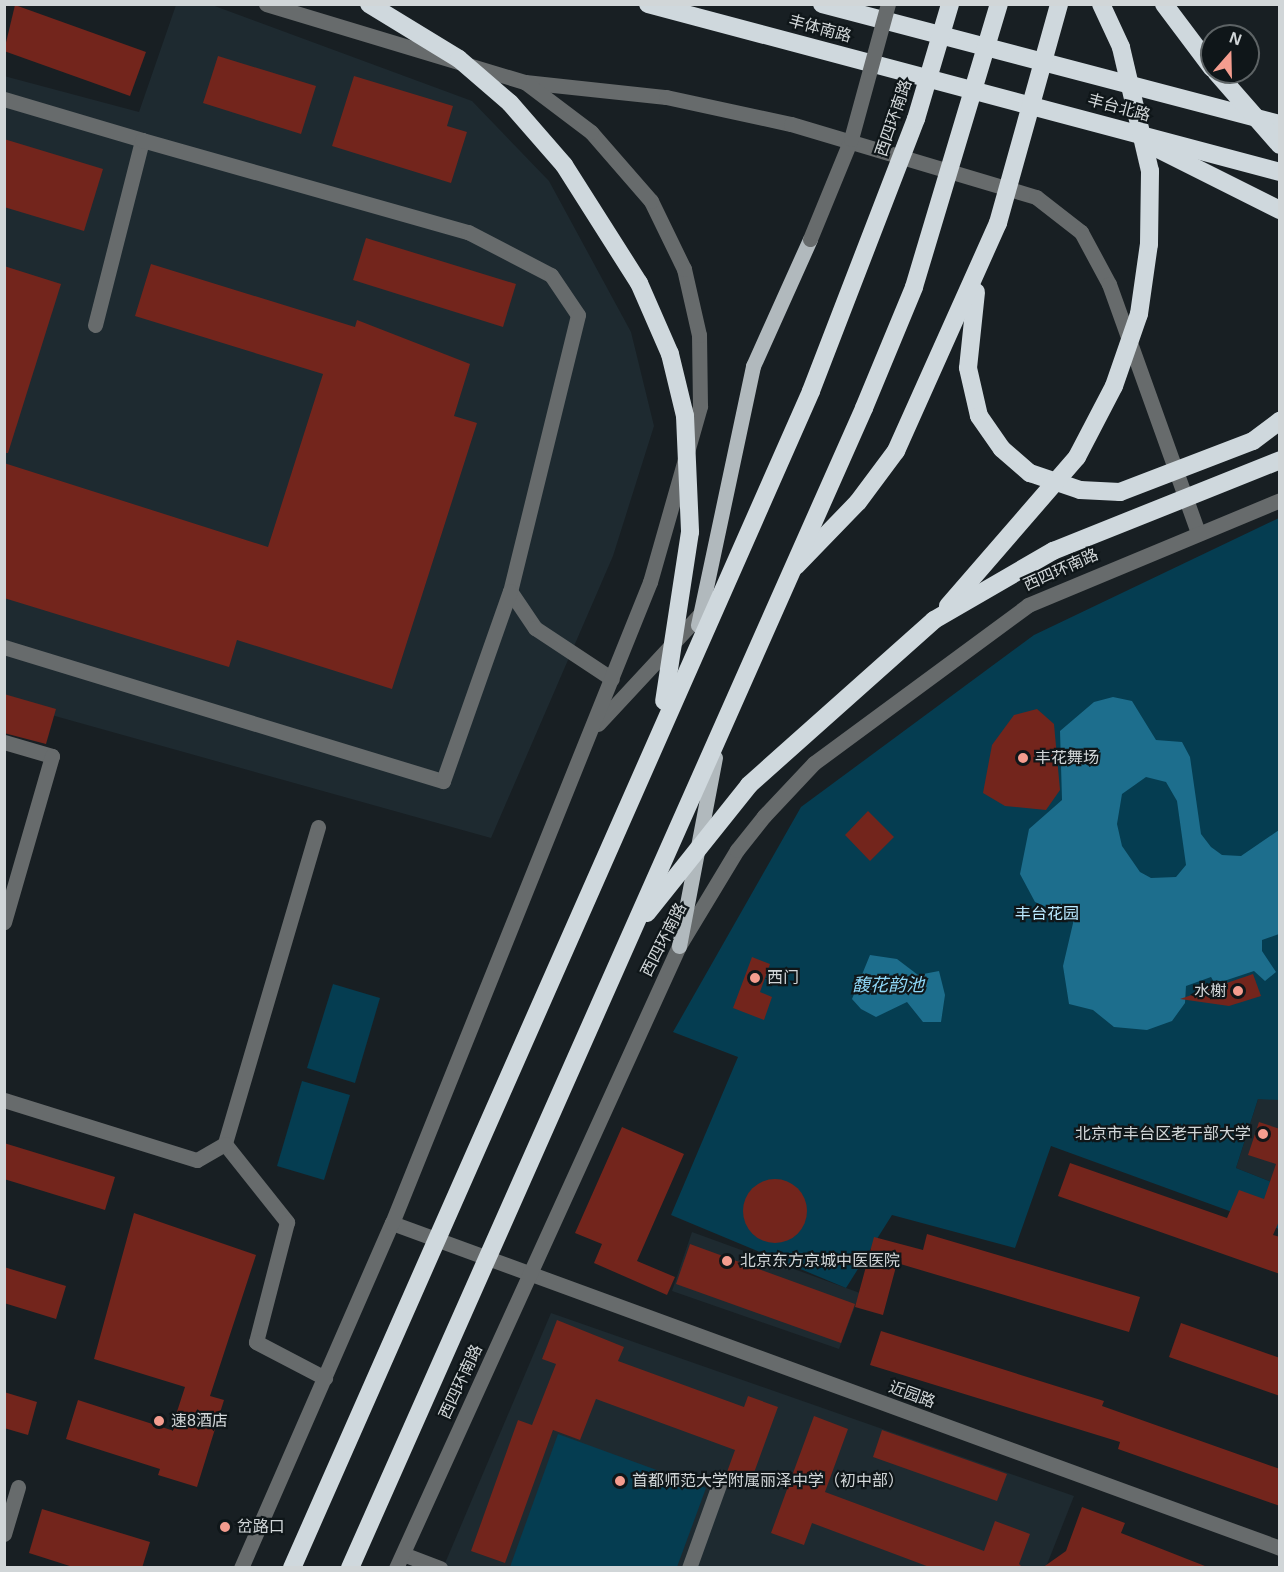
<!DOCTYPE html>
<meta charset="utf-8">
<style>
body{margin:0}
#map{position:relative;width:1284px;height:1572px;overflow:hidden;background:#181f23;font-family:Arial,"Noto Sans SC",sans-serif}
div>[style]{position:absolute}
.built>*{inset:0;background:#1e2a30}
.green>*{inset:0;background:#053d51}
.water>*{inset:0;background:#1d6e8d}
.building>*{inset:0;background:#73251c}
.round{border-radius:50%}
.minor>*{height:15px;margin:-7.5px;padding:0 7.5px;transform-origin:7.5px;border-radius:7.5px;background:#676b6c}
.major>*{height:15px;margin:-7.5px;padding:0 7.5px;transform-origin:7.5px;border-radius:7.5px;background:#b1b9bd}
.highway>*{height:18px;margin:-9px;padding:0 9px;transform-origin:9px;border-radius:9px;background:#cfd8dd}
.minor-bridge>*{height:15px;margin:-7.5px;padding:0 7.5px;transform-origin:7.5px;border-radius:7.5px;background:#676b6c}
.highway-bridge>*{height:18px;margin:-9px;padding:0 9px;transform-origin:9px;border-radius:9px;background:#cfd8dd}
.dots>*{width:16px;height:16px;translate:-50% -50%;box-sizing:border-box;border:3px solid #0f1619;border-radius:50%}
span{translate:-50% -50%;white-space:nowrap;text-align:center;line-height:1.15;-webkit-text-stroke:4.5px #0f1619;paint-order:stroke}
.street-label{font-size:16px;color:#d1d6d8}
.poi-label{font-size:16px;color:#d1d6d8}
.left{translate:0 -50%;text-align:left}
.right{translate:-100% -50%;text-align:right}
.park-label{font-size:16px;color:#bbe9ff}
.water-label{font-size:18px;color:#8fd7f7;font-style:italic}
.frame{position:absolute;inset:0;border:6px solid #d1d6d8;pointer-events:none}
.north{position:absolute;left:1200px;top:24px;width:60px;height:60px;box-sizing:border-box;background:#0f1619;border:2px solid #5d6365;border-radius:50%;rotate:20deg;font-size:16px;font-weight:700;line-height:24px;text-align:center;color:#d1d6d8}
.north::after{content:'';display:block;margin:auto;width:21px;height:27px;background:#f59d8f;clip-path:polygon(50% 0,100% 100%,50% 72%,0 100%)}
</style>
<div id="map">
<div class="built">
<i style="clip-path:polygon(176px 5px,212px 5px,472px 101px,549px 181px,631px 332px,654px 426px,613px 556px,491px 838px,5px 702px,4px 76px,139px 112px)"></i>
<i style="clip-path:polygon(1258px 1099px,1279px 1099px,1279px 1185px,1236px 1168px)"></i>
<i style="clip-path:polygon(692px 1232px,860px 1293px,839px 1349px,672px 1291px)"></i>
<i style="clip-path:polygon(551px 1313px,1074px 1496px,1046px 1567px,443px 1568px)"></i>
</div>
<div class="green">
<i style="clip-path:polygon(1279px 518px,1279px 1100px,1258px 1099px,1236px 1168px,1279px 1185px,1279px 1229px,1051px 1146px,1015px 1248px,892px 1215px,846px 1288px,671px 1215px,738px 1057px,673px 1032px,801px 807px,1034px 635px)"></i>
<i style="clip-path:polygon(333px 984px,380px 998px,355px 1083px,307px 1068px)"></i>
<i style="clip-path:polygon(302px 1081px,350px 1095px,324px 1180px,277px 1166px)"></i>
<i style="clip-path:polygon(558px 1434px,706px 1488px,677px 1567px,510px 1567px)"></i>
</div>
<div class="water">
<i style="clip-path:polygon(evenodd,1113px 697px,1132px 701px,1156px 740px,1182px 742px,1190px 757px,1201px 834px,1211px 847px,1222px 855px,1241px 856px,1279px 830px,1279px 934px,1262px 940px,1262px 951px,1276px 972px,1265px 981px,1254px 971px,1215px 984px,1211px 977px,1186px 986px,1185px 1003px,1172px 1021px,1147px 1030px,1114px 1027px,1093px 1010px,1069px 1004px,1063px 966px,1074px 919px,1035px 902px,1020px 874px,1029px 829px,1062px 800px,1060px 731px,1094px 702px,1113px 697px,1146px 777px,1166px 782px,1177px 801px,1186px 865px,1176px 877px,1151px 878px,1140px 872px,1122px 846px,1117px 824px,1122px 794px,1146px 777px)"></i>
<i style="clip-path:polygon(870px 955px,897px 959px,918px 975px,939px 971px,945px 995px,941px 1022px,923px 1022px,907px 1002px,876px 1017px,861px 1009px,852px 999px)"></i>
</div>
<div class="building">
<i style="clip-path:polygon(15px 5px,146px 52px,130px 96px,4px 51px)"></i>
<i style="clip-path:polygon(218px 56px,316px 86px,301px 134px,203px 103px)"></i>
<i style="clip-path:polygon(354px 76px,453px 106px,447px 126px,467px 132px,451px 183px,332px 146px)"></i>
<i style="clip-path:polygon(4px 139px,103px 169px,84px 231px,4px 207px)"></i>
<i style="clip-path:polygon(366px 238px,516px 284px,503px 327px,353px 280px)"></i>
<i style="clip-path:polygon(151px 264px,355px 327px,357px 320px,470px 364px,454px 416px,477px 423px,392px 689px,237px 640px,229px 667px,4px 598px,4px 463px,268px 547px,323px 374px,135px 316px)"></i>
<i style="clip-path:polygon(4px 266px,61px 284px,8px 453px,4px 453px)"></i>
<i style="clip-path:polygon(4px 694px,56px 709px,46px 744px,4px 733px)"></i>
<i style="clip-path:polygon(1037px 709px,1054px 724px,1060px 790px,1046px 810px,1005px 806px,983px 793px,992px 745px,1014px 715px)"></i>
<i style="clip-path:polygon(868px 811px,894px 837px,870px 861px,845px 835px)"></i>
<i style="clip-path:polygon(752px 957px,770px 964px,760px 992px,772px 997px,764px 1020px,733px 1008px)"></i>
<i style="clip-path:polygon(1253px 974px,1261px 996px,1229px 1006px,1180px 999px)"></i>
<i style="clip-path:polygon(1259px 1122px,1280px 1129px,1280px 1219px,1273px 1235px,1280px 1237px,1280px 1274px,1058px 1196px,1070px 1163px,1227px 1218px,1239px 1190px,1264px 1199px,1276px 1164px,1248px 1155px)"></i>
<i style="clip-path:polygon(622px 1127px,684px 1154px,637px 1261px,675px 1277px,667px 1295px,594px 1263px,602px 1244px,575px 1233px)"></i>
<i style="clip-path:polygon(4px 1143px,115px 1177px,105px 1210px,4px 1179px)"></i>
<i class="round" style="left:743px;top:1179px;width:64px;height:64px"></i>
<i style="clip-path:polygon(134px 1213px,256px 1255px,210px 1396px,224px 1400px,197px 1487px,158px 1475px,160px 1469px,66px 1439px,78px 1400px,171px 1430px,185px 1387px,94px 1359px)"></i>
<i style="clip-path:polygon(927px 1234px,1140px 1297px,1129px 1332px,897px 1263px,883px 1315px,855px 1307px,874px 1237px,923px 1250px)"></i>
<i style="clip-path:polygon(690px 1244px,855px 1304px,841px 1343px,676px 1284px)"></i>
<i style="clip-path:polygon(4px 1267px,66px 1286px,56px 1319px,4px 1303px)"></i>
<i style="clip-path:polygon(557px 1320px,624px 1347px,618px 1361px,744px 1407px,748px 1396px,778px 1407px,751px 1481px,727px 1472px,735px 1450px,596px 1399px,580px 1440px,553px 1430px,505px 1563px,471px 1551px,518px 1420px,532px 1425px,556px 1364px,542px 1359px)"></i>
<i style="clip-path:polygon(1181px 1323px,1280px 1358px,1280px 1396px,1169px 1357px)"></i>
<i style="clip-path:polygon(881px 1331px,1104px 1401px,1102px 1406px,1280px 1469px,1280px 1506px,1118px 1449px,1120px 1442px,870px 1365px)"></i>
<i style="clip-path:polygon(4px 1392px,37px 1402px,28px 1435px,4px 1428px)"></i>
<i style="clip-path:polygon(814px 1416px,848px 1429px,825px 1492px,984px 1551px,995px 1521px,1030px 1534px,1019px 1564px,1023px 1568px,932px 1568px,812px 1523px,804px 1545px,771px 1533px)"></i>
<i style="clip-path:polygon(882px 1430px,1007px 1474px,997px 1501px,873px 1457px)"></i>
<i style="clip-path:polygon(1082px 1507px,1125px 1523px,1121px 1533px,1210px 1568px,1042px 1568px,1066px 1551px)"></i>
<i style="clip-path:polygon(42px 1509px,150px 1542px,142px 1568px,76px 1568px,29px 1553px)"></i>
</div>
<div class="minor">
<i style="left:266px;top:4px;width:270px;rotate:16.8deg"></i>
<i style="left:525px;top:82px;width:142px;rotate:6.1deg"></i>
<i style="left:666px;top:97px;width:128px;rotate:12.2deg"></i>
<i style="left:791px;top:124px;width:256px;rotate:16.6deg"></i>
<i style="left:1036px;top:197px;width:57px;rotate:37.9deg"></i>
<i style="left:1081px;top:232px;width:59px;rotate:61.7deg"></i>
<i style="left:1109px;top:284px;width:263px;rotate:70.3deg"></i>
<i style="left:4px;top:99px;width:144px;rotate:16.5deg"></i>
<i style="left:95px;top:325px;width:191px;rotate:-75.7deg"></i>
<i style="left:142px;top:140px;width:339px;rotate:15.8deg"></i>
<i style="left:468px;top:232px;width:93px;rotate:27.4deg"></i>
<i style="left:551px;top:275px;width:48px;rotate:56deg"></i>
<i style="left:578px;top:315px;width:284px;rotate:103.8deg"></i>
<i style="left:510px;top:591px;width:45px;rotate:56deg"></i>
<i style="left:535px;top:628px;width:92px;rotate:33.5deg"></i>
<i style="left:4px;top:647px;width:459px;rotate:17deg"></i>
<i style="left:443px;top:781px;width:201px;rotate:-70.6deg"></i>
<i style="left:598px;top:724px;width:156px;rotate:-47.1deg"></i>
<i style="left:4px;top:742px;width:50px;rotate:16.3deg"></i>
<i style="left:52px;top:756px;width:173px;rotate:106.1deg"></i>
<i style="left:318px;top:827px;width:330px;rotate:106.4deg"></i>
<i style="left:225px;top:1144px;width:100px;rotate:51.5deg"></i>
<i style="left:287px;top:1222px;width:124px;rotate:104.5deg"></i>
<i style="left:256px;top:1342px;width:78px;rotate:27.6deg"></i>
<i style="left:4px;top:1100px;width:202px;rotate:17.3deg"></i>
<i style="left:197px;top:1160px;width:32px;rotate:-30deg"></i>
<i style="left:392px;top:1223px;width:946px;rotate:20.1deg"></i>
<i style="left:4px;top:1534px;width:49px;rotate:-73.4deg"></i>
<i style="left:403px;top:1554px;width:40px;rotate:21deg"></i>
<i style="left:241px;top:1568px;width:377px;rotate:-66.4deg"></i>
<i style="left:392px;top:1223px;width:691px;rotate:-68.08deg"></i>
<i style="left:650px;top:582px;width:183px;rotate:-74.1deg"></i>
<i style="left:700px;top:406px;width:71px;rotate:-90.8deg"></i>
<i style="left:699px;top:335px;width:68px;rotate:-102.8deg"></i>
<i style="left:684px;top:269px;width:76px;rotate:-115.9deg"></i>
<i style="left:651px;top:201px;width:91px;rotate:-131deg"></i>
<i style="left:591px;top:132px;width:83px;rotate:-142.9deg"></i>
<i style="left:396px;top:1568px;width:683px;rotate:-65.54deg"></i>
<i style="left:679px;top:946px;width:112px;rotate:-58.9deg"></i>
<i style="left:737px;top:850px;width:43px;rotate:-51.5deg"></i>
<i style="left:764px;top:816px;width:73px;rotate:-46.7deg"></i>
<i style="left:814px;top:763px;width:266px;rotate:-36.4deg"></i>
<i style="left:1028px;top:605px;width:273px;rotate:-22.6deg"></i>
<i style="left:689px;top:1568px;width:91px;rotate:-70.2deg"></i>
</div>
<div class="major">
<i style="left:698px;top:625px;width:265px;rotate:-78deg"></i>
<i style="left:753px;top:366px;width:139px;rotate:-65.8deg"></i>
<i style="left:679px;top:946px;width:192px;rotate:-79.2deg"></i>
</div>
<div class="highway">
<i style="left:648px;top:4px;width:654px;rotate:14.89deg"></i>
<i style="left:822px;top:4px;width:473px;rotate:14.7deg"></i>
<i style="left:1154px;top:147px;width:141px;rotate:26.6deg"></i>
<i style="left:976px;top:292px;width:76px;rotate:96deg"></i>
<i style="left:968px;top:368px;width:49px;rotate:77.1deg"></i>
<i style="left:979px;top:416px;width:40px;rotate:55.1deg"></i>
<i style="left:1002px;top:449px;width:37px;rotate:41deg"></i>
<i style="left:1030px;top:473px;width:53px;rotate:18.8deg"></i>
<i style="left:1080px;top:490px;width:40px;rotate:2.9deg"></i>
<i style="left:796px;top:566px;width:89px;rotate:-45.9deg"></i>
<i style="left:858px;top:502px;width:64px;rotate:-53.3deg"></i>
<i style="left:896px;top:451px;width:250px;rotate:-65.9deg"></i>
</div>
<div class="minor-bridge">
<i style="left:810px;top:239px;width:108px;rotate:-67.7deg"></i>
<i style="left:851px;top:139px;width:140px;rotate:-74.7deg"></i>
</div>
<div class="highway-bridge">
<i style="left:369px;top:4px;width:105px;rotate:31.4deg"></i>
<i style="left:459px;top:59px;width:67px;rotate:40.8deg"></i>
<i style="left:510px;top:103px;width:82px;rotate:48.9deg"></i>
<i style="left:564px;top:165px;width:140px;rotate:57.6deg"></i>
<i style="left:639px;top:283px;width:77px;rotate:66.4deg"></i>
<i style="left:670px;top:354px;width:64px;rotate:76.4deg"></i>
<i style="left:685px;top:416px;width:116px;rotate:87.5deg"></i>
<i style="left:690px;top:532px;width:171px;rotate:98.7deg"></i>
<i style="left:1164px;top:4px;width:80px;rotate:53.1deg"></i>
<i style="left:1216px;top:72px;width:97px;rotate:48.8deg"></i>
<i style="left:998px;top:223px;width:227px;rotate:-74.4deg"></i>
<i style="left:1120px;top:492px;width:142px;rotate:-21deg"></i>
<i style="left:1253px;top:441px;width:34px;rotate:-37deg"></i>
<i style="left:948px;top:606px;width:197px;rotate:-49.1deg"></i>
<i style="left:1077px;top:457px;width:80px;rotate:-62.5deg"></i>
<i style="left:1114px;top:386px;width:76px;rotate:-70.9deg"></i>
<i style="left:1139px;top:314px;width:71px;rotate:-81.9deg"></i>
<i style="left:1149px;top:244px;width:73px;rotate:-89.2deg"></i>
<i style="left:1150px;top:171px;width:127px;rotate:-103.2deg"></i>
<i style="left:1121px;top:47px;width:47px;rotate:-114.9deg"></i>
<i style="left:647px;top:913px;width:164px;rotate:-51.4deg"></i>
<i style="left:749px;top:785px;width:248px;rotate:-41.7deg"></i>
<i style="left:934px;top:620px;width:138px;rotate:-30.1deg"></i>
<i style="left:1053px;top:551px;width:245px;rotate:-21.8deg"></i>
<i style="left:292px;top:1568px;width:1286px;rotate:-66.2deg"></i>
<i style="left:811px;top:391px;width:292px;rotate:-68.9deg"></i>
<i style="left:916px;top:119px;width:120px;rotate:-73.5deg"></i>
<i style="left:350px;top:1568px;width:1269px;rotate:-66.1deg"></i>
<i style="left:864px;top:408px;width:131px;rotate:-67.5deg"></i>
<i style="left:914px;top:287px;width:295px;rotate:-73.3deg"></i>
</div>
<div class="dots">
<i style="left:1023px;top:758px;background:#f59d8f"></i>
<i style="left:755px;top:978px;background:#f59d8f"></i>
<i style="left:1238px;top:991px;background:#f59d8f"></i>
<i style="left:1263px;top:1134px;background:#f59d8f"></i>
<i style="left:727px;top:1261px;background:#f59d8f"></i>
<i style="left:159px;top:1421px;background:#f59d8f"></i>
<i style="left:620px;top:1481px;background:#f59d8f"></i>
<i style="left:225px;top:1527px;background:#f59d8f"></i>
</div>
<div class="street-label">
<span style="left:820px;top:29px;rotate:15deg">丰体南路</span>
<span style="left:1119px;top:108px;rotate:15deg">丰台北路</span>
<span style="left:894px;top:118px;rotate:-71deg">西四环南路</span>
<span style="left:1061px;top:570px;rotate:-24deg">西四环南路</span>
<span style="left:664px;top:940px;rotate:-63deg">西四环南路</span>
<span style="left:461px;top:1382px;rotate:-65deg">西四环南路</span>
<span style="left:912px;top:1395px;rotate:20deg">近园路</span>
</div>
<div class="poi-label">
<span class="left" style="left:1035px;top:758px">丰花舞场</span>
<span class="left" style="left:767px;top:978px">西门</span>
<span class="right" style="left:1226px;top:991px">水榭</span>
<span class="right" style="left:1251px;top:1134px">北京市丰台区老干部大学</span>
<span class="left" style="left:740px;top:1261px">北京东方京城中医医院</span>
<span class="left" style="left:171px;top:1421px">速8酒店</span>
<span class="left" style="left:632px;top:1481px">首都师范大学附属丽泽中学（初中部）</span>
<span class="left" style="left:237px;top:1527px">岔路口</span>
</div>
<div class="park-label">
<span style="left:1047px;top:914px">丰台花园</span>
</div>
<div class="water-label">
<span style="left:888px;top:985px">馥花韵池</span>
</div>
<div class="frame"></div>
<div class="north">N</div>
</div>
